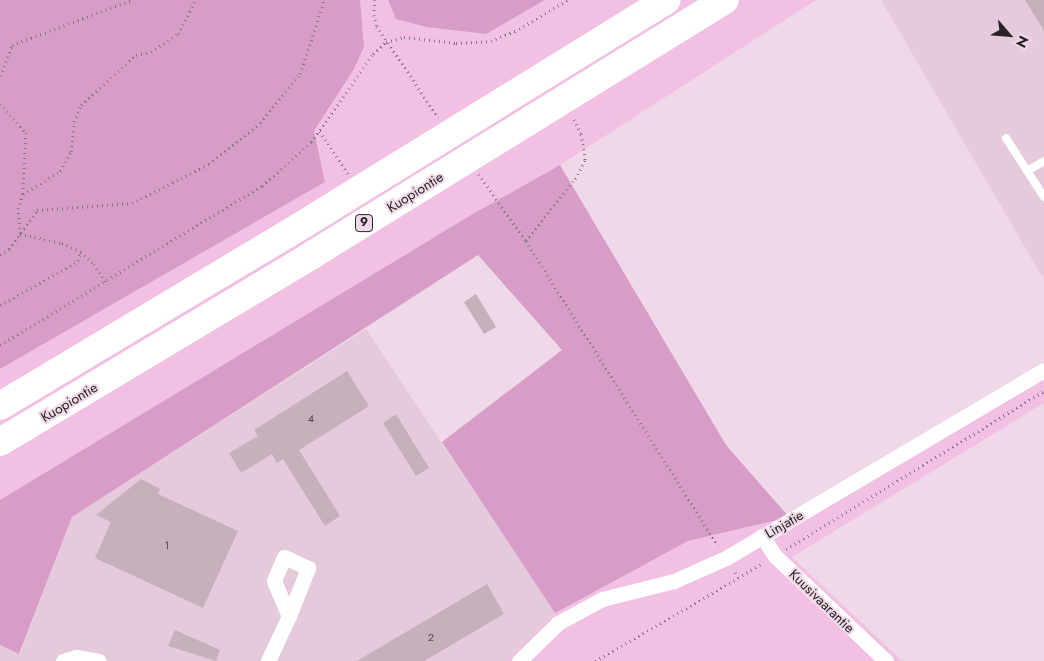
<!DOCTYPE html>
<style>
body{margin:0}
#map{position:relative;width:1044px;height:661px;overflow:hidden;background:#efd9e8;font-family:Jost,sans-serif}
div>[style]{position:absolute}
.built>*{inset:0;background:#e5cadc}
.green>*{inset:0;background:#f1c0e3}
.forest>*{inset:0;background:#d79dc7}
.building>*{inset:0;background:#c5b0be}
.path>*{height:2.5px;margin-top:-1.25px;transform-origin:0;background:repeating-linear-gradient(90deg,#857781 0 1px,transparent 0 5px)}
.lane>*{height:8px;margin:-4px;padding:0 4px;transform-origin:4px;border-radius:4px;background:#fff}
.street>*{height:15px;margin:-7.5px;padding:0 7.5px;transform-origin:7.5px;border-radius:7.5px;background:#fff}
.highway>*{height:28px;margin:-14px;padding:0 14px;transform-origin:14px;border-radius:14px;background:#fff}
span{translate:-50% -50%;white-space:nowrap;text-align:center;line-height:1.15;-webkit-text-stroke:4px #efd9e8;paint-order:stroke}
.number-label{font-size:11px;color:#52464e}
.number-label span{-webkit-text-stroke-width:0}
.shield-label span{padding:1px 4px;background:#efd9e8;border:1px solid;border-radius:4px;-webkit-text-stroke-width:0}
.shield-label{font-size:12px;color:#2b2329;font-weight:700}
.street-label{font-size:14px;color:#2b2329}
.north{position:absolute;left:984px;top:10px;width:50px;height:50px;-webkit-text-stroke:4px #efd9e8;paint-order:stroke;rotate:117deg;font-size:14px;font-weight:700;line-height:20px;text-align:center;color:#2b2329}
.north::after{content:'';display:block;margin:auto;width:18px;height:22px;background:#2b2329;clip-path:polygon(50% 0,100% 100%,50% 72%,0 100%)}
</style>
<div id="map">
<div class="built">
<i style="clip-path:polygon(881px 0,1044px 0,1044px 280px)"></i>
<i style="clip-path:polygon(366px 329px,555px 613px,511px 658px,507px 661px,0 661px,0 645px,20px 654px,72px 517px)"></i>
</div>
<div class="green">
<i style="clip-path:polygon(360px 0,388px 0,396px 19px,426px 27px,486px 34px,545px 0,816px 0,560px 165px,471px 215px,0 500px,0 369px,325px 182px,314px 131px,354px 69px,364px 47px)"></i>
<i style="clip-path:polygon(1044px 366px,1044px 403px,792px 557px,902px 661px,507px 661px,555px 613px,591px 591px,688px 541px,789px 517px)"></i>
</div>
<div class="forest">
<i style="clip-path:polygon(0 0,360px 0,364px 47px,354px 69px,314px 131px,325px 182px,0 369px)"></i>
<i style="clip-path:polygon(388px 0,545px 0,486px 34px,426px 27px,396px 19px)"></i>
<i style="clip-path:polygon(560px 165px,726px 445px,789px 517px,688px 541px,555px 613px,442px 442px,562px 350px,478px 255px,72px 517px,19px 654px,0 645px,0 500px,471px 215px)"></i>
</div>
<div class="building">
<i style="clip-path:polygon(1025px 0,1044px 0,1044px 31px)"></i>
<i style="clip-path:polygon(476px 294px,496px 327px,484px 334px,464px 302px)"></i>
<i style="clip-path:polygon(347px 371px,369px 406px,299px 450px,340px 516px,325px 526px,283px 459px,277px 463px,272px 454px,241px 473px,229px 453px,258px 436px,254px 430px)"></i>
<i style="clip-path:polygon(396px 414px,429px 468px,416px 476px,383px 423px)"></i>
<i style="clip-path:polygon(141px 479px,160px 489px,158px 494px,238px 531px,203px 608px,95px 558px,111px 522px,96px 515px)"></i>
<i style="clip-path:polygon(487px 584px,504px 614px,424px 661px,357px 661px)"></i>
<i style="clip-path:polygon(175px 630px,220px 650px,216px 661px,168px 646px)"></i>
</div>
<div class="path">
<i style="left:375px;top:0;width:15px;rotate:94deg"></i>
<i style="left:374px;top:15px;width:11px;rotate:75deg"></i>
<i style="left:377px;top:26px;width:110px;rotate:56.2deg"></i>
<i style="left:0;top:76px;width:33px;rotate:-69deg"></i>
<i style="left:12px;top:45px;width:128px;rotate:-20.6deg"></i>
<i style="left:0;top:104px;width:39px;rotate:48deg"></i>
<i style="left:26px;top:133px;width:61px;rotate:92.8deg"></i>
<i style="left:320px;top:131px;width:51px;rotate:56.9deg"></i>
<i style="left:479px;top:174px;width:82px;rotate:55deg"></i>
<i style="left:526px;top:241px;width:360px;rotate:57.8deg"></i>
<i style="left:20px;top:234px;width:25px;rotate:-95deg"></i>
<i style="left:18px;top:209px;width:16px;rotate:-72deg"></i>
<i style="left:23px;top:194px;width:44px;rotate:-31.9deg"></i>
<i style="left:60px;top:171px;width:22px;rotate:-60deg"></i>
<i style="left:71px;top:152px;width:30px;rotate:-84deg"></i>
<i style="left:74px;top:122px;width:18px;rotate:-68deg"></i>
<i style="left:81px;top:105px;width:74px;rotate:-42.3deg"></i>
<i style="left:136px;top:55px;width:15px;rotate:-11deg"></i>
<i style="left:151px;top:52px;width:32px;rotate:-34deg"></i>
<i style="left:178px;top:34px;width:38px;rotate:-63deg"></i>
<i style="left:20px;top:234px;width:43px;rotate:12.1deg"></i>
<i style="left:62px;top:243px;width:21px;rotate:25deg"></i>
<i style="left:81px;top:252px;width:18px;rotate:43deg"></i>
<i style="left:94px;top:264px;width:22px;rotate:56deg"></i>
<i style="left:526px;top:241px;width:79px;rotate:-51.7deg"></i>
<i style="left:575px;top:179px;width:21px;rotate:-62deg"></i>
<i style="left:585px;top:160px;width:26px;rotate:-99deg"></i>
<i style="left:581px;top:134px;width:18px;rotate:-117deg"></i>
<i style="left:0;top:255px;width:11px;rotate:-34deg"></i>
<i style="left:9px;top:249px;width:48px;rotate:-54.3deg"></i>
<i style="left:37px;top:210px;width:95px;rotate:-4.2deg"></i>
<i style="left:132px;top:203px;width:86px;rotate:-26.9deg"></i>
<i style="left:209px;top:164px;width:65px;rotate:-38.8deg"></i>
<i style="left:260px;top:123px;width:63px;rotate:-50.8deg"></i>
<i style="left:300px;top:74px;width:78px;rotate:-72deg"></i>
<i style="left:0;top:305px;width:80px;rotate:-29.1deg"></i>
<i style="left:70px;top:266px;width:9px;rotate:-32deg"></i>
<i style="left:78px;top:261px;width:9px;rotate:-77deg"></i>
<i style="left:0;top:345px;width:306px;rotate:-31.3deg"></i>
<i style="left:262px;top:186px;width:66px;rotate:-41.9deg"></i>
<i style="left:311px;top:142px;width:108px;rotate:-54.8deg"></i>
<i style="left:373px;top:54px;width:18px;rotate:-43deg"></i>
<i style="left:386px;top:42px;width:19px;rotate:-16deg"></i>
<i style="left:404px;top:37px;width:52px;rotate:6.6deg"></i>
<i style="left:456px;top:43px;width:35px;rotate:-3deg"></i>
<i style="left:491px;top:41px;width:30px;rotate:-23deg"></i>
<i style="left:519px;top:29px;width:56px;rotate:-31.1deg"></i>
<i style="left:786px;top:549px;width:303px;rotate:-31.5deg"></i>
<i style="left:738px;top:578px;width:28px;rotate:-32deg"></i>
<i style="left:595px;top:661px;width:165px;rotate:-30.1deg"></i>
<i style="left:738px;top:578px;width:10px;rotate:-119deg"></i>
</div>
<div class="lane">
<i style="left:1006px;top:138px;width:70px;rotate:57.2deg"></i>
<i style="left:1027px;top:171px;width:20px;rotate:-30deg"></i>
</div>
<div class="street">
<i style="left:762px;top:536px;width:24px;rotate:57deg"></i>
<i style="left:775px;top:556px;width:153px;rotate:43.4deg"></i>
<i style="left:63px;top:661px;width:14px;rotate:-17deg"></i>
<i style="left:76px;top:657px;width:23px;rotate:10deg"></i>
<i style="left:268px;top:661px;width:50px;rotate:-65deg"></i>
<i style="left:289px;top:616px;width:52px;rotate:-68.4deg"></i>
<i style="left:308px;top:568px;width:26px;rotate:-155deg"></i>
<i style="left:284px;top:557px;width:26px;rotate:113deg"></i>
<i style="left:274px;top:581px;width:38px;rotate:67deg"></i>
<i style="left:519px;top:661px;width:54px;rotate:-44.3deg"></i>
<i style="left:558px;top:623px;width:50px;rotate:-28.6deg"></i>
<i style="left:602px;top:599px;width:74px;rotate:-14deg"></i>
<i style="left:674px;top:581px;width:57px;rotate:-23.9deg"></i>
<i style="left:726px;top:558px;width:369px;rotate:-30.6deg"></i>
</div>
<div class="highway">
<i style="left:0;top:406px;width:348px;rotate:-30.9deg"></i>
<i style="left:299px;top:227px;width:432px;rotate:-31.7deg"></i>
<i style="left:0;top:442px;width:364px;rotate:-30.9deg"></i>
<i style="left:312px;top:255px;width:485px;rotate:-31.7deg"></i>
</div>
<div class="number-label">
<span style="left:311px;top:418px">4</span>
<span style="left:167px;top:545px">1</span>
<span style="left:431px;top:637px">2</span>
</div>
<div class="shield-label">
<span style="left:364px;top:223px">9</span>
</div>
<div class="street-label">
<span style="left:415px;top:192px;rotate:-32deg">Kuopiontie</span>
<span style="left:69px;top:402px;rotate:-31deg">Kuopiontie</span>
<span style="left:784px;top:524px;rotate:-30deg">Linjatie</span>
<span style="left:822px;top:601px;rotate:44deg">Kuusivaarantie</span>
</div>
<div class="north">N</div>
</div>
